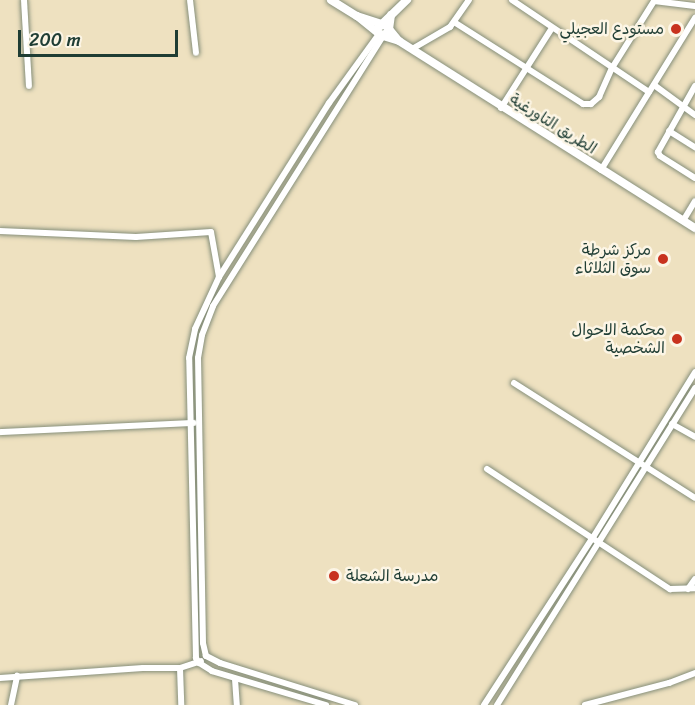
<!DOCTYPE html>
<meta charset="utf-8">
<style>
body{margin:0}
#map{position:relative;width:695px;height:705px;overflow:hidden;background:#eee1c0;font-family:Sriracha,"Playpen Sans Arabic",sans-serif}
div>[style]{position:absolute}
.roads{filter:drop-shadow(0 0 2px #868f7a) drop-shadow(0 0 2px #868f7a)}
.minor>*{height:6px;margin:-3px;padding:0 3px;transform-origin:3px;border-radius:3px;background:#fff}
.tertiary>*{height:8px;margin:-4px;padding:0 4px;transform-origin:4px;border-radius:4px;background:#fff}
.dots>*{width:16px;height:16px;translate:-50% -50%;box-sizing:border-box;border:3px solid #fcf5e5;border-radius:50%}
span{translate:-50% -50%;white-space:nowrap;text-align:center;line-height:1.15;-webkit-text-stroke:5px #fcf5e5;paint-order:stroke}
.poi-label{font-size:16px;color:#1f3d34}
.right{translate:-100% -50%;text-align:right}
.left{translate:0 -50%;text-align:left}
.street-label{font-size:16px;color:#1f3d34}
.scale{position:absolute;left:18px;top:30px;width:160px;height:27px;box-sizing:border-box;border:3px solid #1f3d34;border-top:0;padding-left:8px;font-size:18px;line-height:21px;white-space:nowrap;color:#1f3d34;-webkit-text-stroke:4px #fcf5e5;paint-order:stroke}
</style>
<div id="map">
<div class="roads">
<div class="minor">
<i style="left:24px;top:0;width:86px;rotate:86.7deg"></i>
<i style="left:190px;top:0;width:53px;rotate:83.5deg"></i>
<i style="left:512px;top:0;width:165px;rotate:33.9deg"></i>
<i style="left:454px;top:22px;width:153px;rotate:32.4deg"></i>
<i style="left:583px;top:104px;width:8px"></i>
<i style="left:591px;top:104px;width:11px;rotate:-41deg"></i>
<i style="left:599px;top:97px;width:32px;rotate:-66deg"></i>
<i style="left:612px;top:68px;width:79px;rotate:-57.9deg"></i>
<i style="left:654px;top:1px;width:41px;rotate:7deg"></i>
<i style="left:412px;top:49px;width:44px;rotate:-30.1deg"></i>
<i style="left:450px;top:27px;width:33px;rotate:-55deg"></i>
<i style="left:654px;top:85px;width:51px;rotate:36.2deg"></i>
<i style="left:695px;top:86px;width:76px;rotate:119.3deg"></i>
<i style="left:658px;top:152px;width:4px;rotate:63deg"></i>
<i style="left:660px;top:156px;width:41px;rotate:32.2deg"></i>
<i style="left:501px;top:108px;width:95px;rotate:-57.5deg"></i>
<i style="left:669px;top:131px;width:31px;rotate:32deg"></i>
<i style="left:601px;top:170px;width:179px;rotate:-58.3deg"></i>
<i style="left:683px;top:221px;width:23px;rotate:-59deg"></i>
<i style="left:0;top:231px;width:136px;rotate:2.5deg"></i>
<i style="left:136px;top:237px;width:75px;rotate:-3.8deg"></i>
<i style="left:211px;top:232px;width:46px;rotate:79.9deg"></i>
<i style="left:514px;top:383px;width:214px;rotate:32.4deg"></i>
<i style="left:672px;top:424px;width:26px;rotate:29deg"></i>
<i style="left:0;top:432px;width:194px;rotate:-2.7deg"></i>
<i style="left:487px;top:469px;width:219px;rotate:33.3deg"></i>
<i style="left:670px;top:589px;width:25px;rotate:-2deg"></i>
<i style="left:688px;top:589px;width:12px;rotate:-55deg"></i>
<i style="left:180px;top:668px;width:37px;rotate:88deg"></i>
<i style="left:0;top:678px;width:143px;rotate:-4deg"></i>
<i style="left:143px;top:668px;width:37px"></i>
<i style="left:180px;top:668px;width:22px;rotate:-18deg"></i>
<i style="left:235px;top:679px;width:26px;rotate:86deg"></i>
<i style="left:11px;top:705px;width:30px;rotate:-78deg"></i>
<i style="left:326px;top:705px;width:119px;rotate:-163.4deg"></i>
<i style="left:212px;top:671px;width:15px;rotate:-148deg"></i>
<i style="left:199px;top:663px;width:6px;rotate:-121deg"></i>
<i style="left:196px;top:658px;width:300px;rotate:-91.3deg"></i>
<i style="left:189px;top:358px;width:30px;rotate:-78deg"></i>
<i style="left:195px;top:329px;width:57px;rotate:-65.2deg"></i>
<i style="left:219px;top:277px;width:206px;rotate:-57.7deg"></i>
<i style="left:329px;top:103px;width:85px;rotate:-54.1deg"></i>
<i style="left:355px;top:705px;width:141px;rotate:-162.7deg"></i>
<i style="left:220px;top:663px;width:16px;rotate:-153deg"></i>
<i style="left:206px;top:656px;width:13px;rotate:-103deg"></i>
<i style="left:203px;top:643px;width:285px;rotate:-91deg"></i>
<i style="left:198px;top:358px;width:23px;rotate:-80deg"></i>
<i style="left:202px;top:335px;width:31px;rotate:-69deg"></i>
<i style="left:213px;top:306px;width:319px;rotate:-57.8deg"></i>
<i style="left:484px;top:705px;width:198px;rotate:-57deg"></i>
<i style="left:592px;top:539px;width:196px;rotate:-58.3deg"></i>
<i style="left:497px;top:705px;width:374px;rotate:-58deg"></i>
<i style="left:585px;top:705px;width:87px;rotate:-14.7deg"></i>
<i style="left:669px;top:683px;width:28px;rotate:-21deg"></i>
</div>
<div class="tertiary">
<i style="left:331px;top:0;width:31px;rotate:32deg"></i>
<i style="left:357px;top:16px;width:27px;rotate:39deg"></i>
<i style="left:391px;top:15px;width:14px;rotate:98deg"></i>
<i style="left:389px;top:29px;width:2px;rotate:117deg"></i>
<i style="left:388px;top:31px;width:2px;rotate:90deg"></i>
<i style="left:388px;top:33px;width:7px;rotate:164deg"></i>
<i style="left:381px;top:35px;width:6px;rotate:-135deg"></i>
<i style="left:377px;top:31px;width:5px;rotate:-68deg"></i>
<i style="left:379px;top:26px;width:7px;rotate:-8deg"></i>
<i style="left:386px;top:25px;width:5px;rotate:53deg"></i>
<i style="left:389px;top:29px;width:14px;rotate:51deg"></i>
<i style="left:357px;top:16px;width:26px;rotate:18deg"></i>
<i style="left:382px;top:24px;width:35px;rotate:-44deg"></i>
<i style="left:383px;top:36px;width:17px;rotate:17deg"></i>
<i style="left:399px;top:41px;width:350px;rotate:32.3deg"></i>
</div>
</div>
<div class="dots">
<i style="left:676px;top:29px;background:#c8321e"></i>
<i style="left:663px;top:259px;background:#c8321e"></i>
<i style="left:677px;top:339px;background:#c8321e"></i>
<i style="left:334px;top:576px;background:#c8321e"></i>
</div>
<div class="poi-label">
<span class="right" style="left:664px;top:29px">مستودع العجيلي</span>
<span class="right" style="left:651px;top:259px">مركز شرطة<br>سوق الثلاثاء</span>
<span class="right" style="left:665px;top:339px">محكمة الاحوال<br>الشخصية</span>
<span class="left" style="left:346px;top:576px">مدرسة الشعلة</span>
</div>
<div class="street-label">
<span style="left:553px;top:124px;rotate:32deg">الطريق التاورغية</span>
</div>
<div class="scale">200 m</div>
</div>
